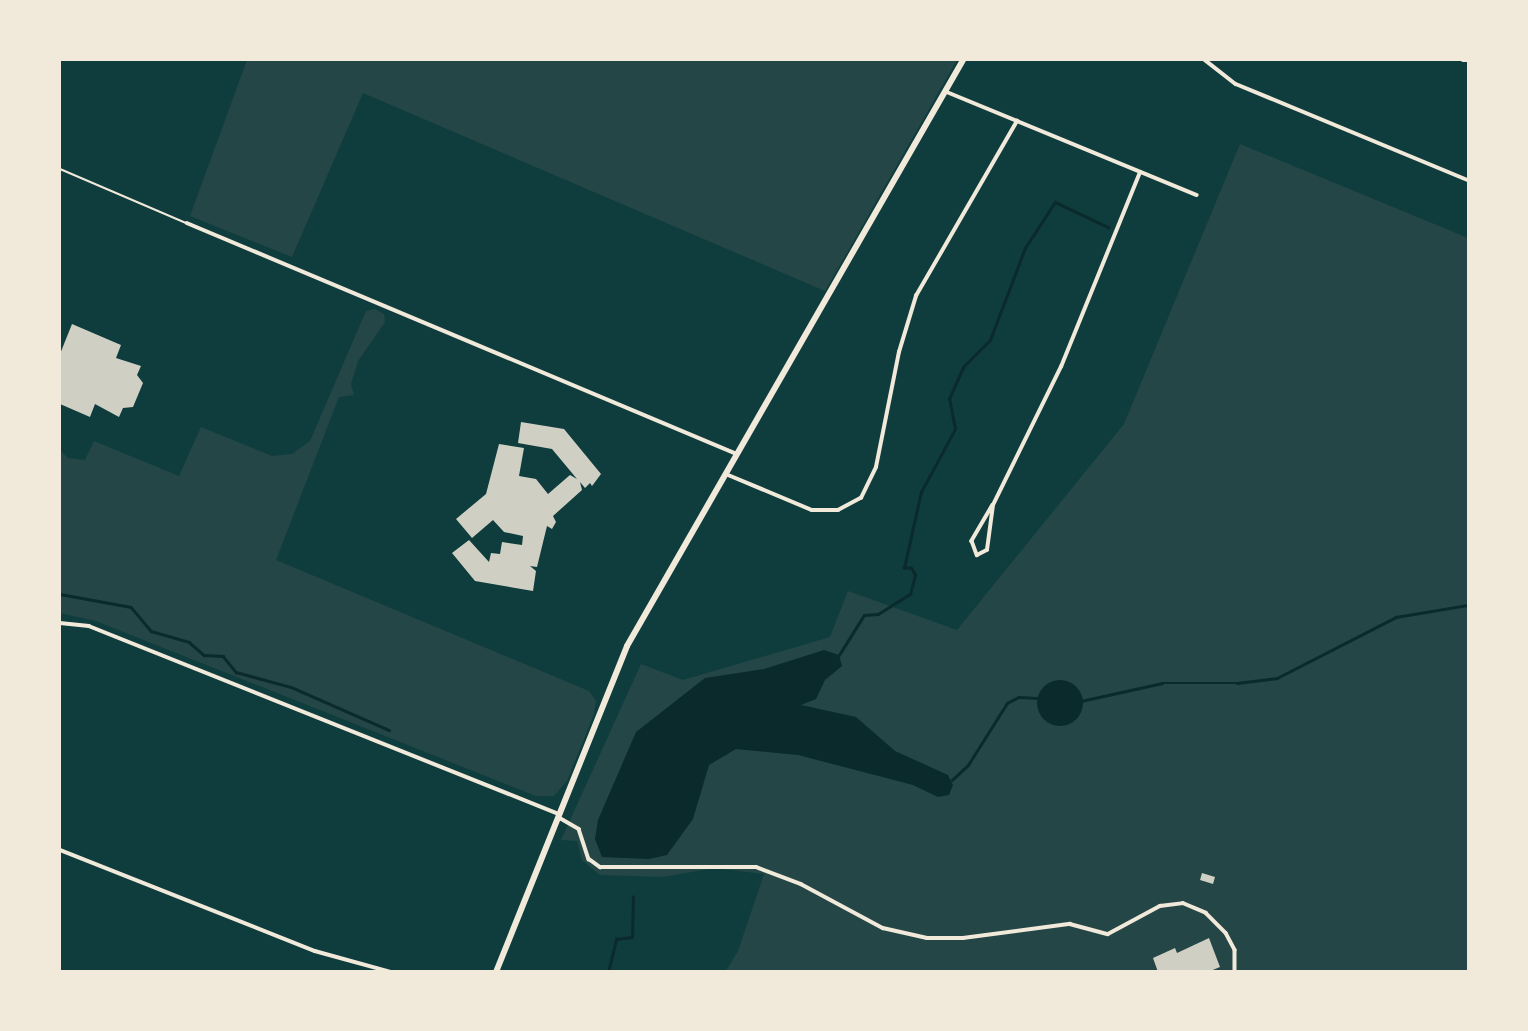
<!DOCTYPE html>
<style>
body{margin:0}
#map{position:relative;width:1528px;height:1031px;overflow:hidden;background:#0f3d3e;font-family:"Sofia Sans Condensed",sans-serif}
div>[style]{position:absolute}
.green>*{inset:0;background:#244646}
.water>*{inset:0;background:#0a2a2b}
.round{border-radius:50%}
.stream>*{height:2.5px;margin:-1.25px;padding:0 1.25px;transform-origin:1.25px;border-radius:1.25px;background:#0a2a2b}
.building>*{inset:0;background:#cfcfc3}
.service>*{height:2px;margin:-1px;padding:0 1px;transform-origin:1px;border-radius:1px;background:#f1e9da}
.minor>*{height:3.5px;margin:-1.75px;padding:0 1.75px;transform-origin:1.75px;border-radius:1.75px;background:#f1e9da}
.primary>*{height:6px;margin:-3px;padding:0 3px;transform-origin:3px;border-radius:3px;background:#f1e9da}
span{translate:-50% -50%;white-space:nowrap;text-align:center;line-height:1.15;-webkit-text-stroke:7px #f1e9da;paint-order:stroke}
.frame{position:absolute;inset:0;border:61px solid #f1e9da;pointer-events:none}
</style>
<div id="map">
<div class="green">
<i style="clip-path:polygon(247px 60px,957px 60px,825px 291px,363px 93px,292px 257px,190px 216px)"></i>
<i style="clip-path:polygon(1240px 144px,1468px 238px,1468px 971px,726px 971px,738px 951px,764px 874px,714px 868px,663px 877px,600px 875px,582px 860px,577px 841px,561px 840px,641px 664px,683px 680px,830px 637px,848px 591px,957px 630px,1124px 424px)"></i>
<i style="clip-path:polygon(375px 309px,384px 314px,385px 322px,358px 361px,351px 384px,354px 395px,339px 397px,276px 560px,589px 691px,596px 701px,594px 714px,567px 781px,554px 796px,536px 796px,96px 621px,60px 613px,60px 450px,68px 458px,85px 460px,94px 441px,179px 476px,201px 427px,272px 456px,292px 454px,310px 441px,366px 311px)"></i>
</div>
<div class="water">
<i style="clip-path:polygon(824px 650px,839px 655px,842px 666px,825px 680px,816px 699px,801px 705px,856px 717px,895px 751px,948px 775px,953px 785px,949px 795px,938px 797px,913px 785px,798px 755px,736px 749px,709px 765px,693px 819px,667px 855px,649px 859px,602px 857px,595px 839px,598px 820px,636px 732px,705px 678px,764px 669px)"></i>
<i class="round" style="left:1037px;top:680px;width:46px;height:46px"></i>
</div>
<div class="stream">
<i style="left:60px;top:594px;width:72px;rotate:10.4deg"></i>
<i style="left:131px;top:607px;width:31px;rotate:50deg"></i>
<i style="left:151px;top:631px;width:40px;rotate:16deg"></i>
<i style="left:189px;top:642px;width:20px;rotate:41deg"></i>
<i style="left:204px;top:655px;width:19px;rotate:3deg"></i>
<i style="left:223px;top:656px;width:21px;rotate:51deg"></i>
<i style="left:236px;top:672px;width:57px;rotate:15.3deg"></i>
<i style="left:291px;top:687px;width:107px;rotate:23.7deg"></i>
<i style="left:839px;top:655px;width:47px;rotate:-58deg"></i>
<i style="left:864px;top:615px;width:14px;rotate:-4deg"></i>
<i style="left:878px;top:614px;width:38px;rotate:-32deg"></i>
<i style="left:910px;top:594px;width:20px;rotate:-75deg"></i>
<i style="left:915px;top:575px;width:8px;rotate:-120deg"></i>
<i style="left:911px;top:568px;width:7px;rotate:180deg"></i>
<i style="left:904px;top:568px;width:78px;rotate:-77.4deg"></i>
<i style="left:921px;top:492px;width:72px;rotate:-61.6deg"></i>
<i style="left:955px;top:429px;width:31px;rotate:-101deg"></i>
<i style="left:949px;top:399px;width:35px;rotate:-66deg"></i>
<i style="left:963px;top:367px;width:38px;rotate:-45deg"></i>
<i style="left:990px;top:340px;width:98px;rotate:-69.2deg"></i>
<i style="left:1025px;top:248px;width:55px;rotate:-56.9deg"></i>
<i style="left:1055px;top:202px;width:59px;rotate:25.3deg"></i>
<i style="left:1081px;top:701px;width:83px;rotate:-12.5deg"></i>
<i style="left:1162px;top:683px;width:75px"></i>
<i style="left:1237px;top:683px;width:40px;rotate:-7.1deg"></i>
<i style="left:1277px;top:678px;width:134px;rotate:-27.1deg"></i>
<i style="left:1396px;top:617px;width:73px;rotate:-9.5deg"></i>
<i style="left:952px;top:780px;width:22px;rotate:-43deg"></i>
<i style="left:968px;top:765px;width:73px;rotate:-57.8deg"></i>
<i style="left:1007px;top:703px;width:13px;rotate:-27deg"></i>
<i style="left:1019px;top:697px;width:21px;rotate:3deg"></i>
<i style="left:608px;top:972px;width:34px;rotate:-76deg"></i>
<i style="left:616px;top:939px;width:16px;rotate:-7deg"></i>
<i style="left:632px;top:937px;width:40px;rotate:-88.6deg"></i>
</div>
<div class="building">
<i style="clip-path:polygon(72px 324px,121px 345px,116px 358px,141px 366px,137px 375px,143px 383px,133px 407px,123px 408px,119px 417px,95px 404px,90px 417px,60px 404px,60px 354px)"></i>
<i style="clip-path:polygon(521px 422px,564px 429px,601px 474px,592px 486px,590px 483px,585px 488px,580px 482px,582px 490px,553px 516px,556px 522px,552px 529px,547px 526px,537px 567px,530px 566px,536px 571px,533px 591px,475px 581px,452px 553px,469px 540px,489px 562px,491px 553px,500px 554px,502px 542px,522px 545px,523px 536px,504px 532px,493px 520px,472px 538px,456px 519px,486px 494px,499px 444px,524px 448px,519px 476px,536px 479px,548px 494px,570px 475px,577px 479px,552px 449px,518px 443px)"></i>
<i style="clip-path:polygon(1202px 873px,1215px 877px,1213px 884px,1200px 880px)"></i>
<i style="clip-path:polygon(1209px 938px,1220px 967px,1208px 972px,1158px 972px,1153px 958px,1175px 948px,1177px 953px)"></i>
</div>
<div class="service">
<i style="left:60px;top:169px;width:137px;rotate:23.2deg"></i>
</div>
<div class="minor">
<i style="left:1205px;top:60px;width:39px;rotate:38deg"></i>
<i style="left:1236px;top:84px;width:251px;rotate:22.5deg"></i>
<i style="left:1463px;top:60px;width:5px"></i>
<i style="left:947px;top:92px;width:270px;rotate:22.4deg"></i>
<i style="left:187px;top:223px;width:597px;rotate:22.78deg"></i>
<i style="left:726px;top:474px;width:93px;rotate:22.7deg"></i>
<i style="left:812px;top:510px;width:26px"></i>
<i style="left:838px;top:510px;width:26px;rotate:-28deg"></i>
<i style="left:861px;top:498px;width:34px;rotate:-64deg"></i>
<i style="left:876px;top:467px;width:117px;rotate:-78.7deg"></i>
<i style="left:899px;top:352px;width:59px;rotate:-73.1deg"></i>
<i style="left:916px;top:296px;width:202px;rotate:-60deg"></i>
<i style="left:993px;top:505px;width:42px;rotate:120.3deg"></i>
<i style="left:972px;top:541px;width:15px;rotate:70deg"></i>
<i style="left:977px;top:555px;width:11px;rotate:-27deg"></i>
<i style="left:987px;top:550px;width:45px;rotate:-82.4deg"></i>
<i style="left:993px;top:505px;width:154px;rotate:-63.8deg"></i>
<i style="left:1061px;top:367px;width:210px;rotate:-67.9deg"></i>
<i style="left:60px;top:623px;width:29px;rotate:6deg"></i>
<i style="left:89px;top:626px;width:506px;rotate:21.8deg"></i>
<i style="left:560px;top:818px;width:22px;rotate:30deg"></i>
<i style="left:579px;top:829px;width:32px;rotate:72deg"></i>
<i style="left:589px;top:859px;width:14px;rotate:36deg"></i>
<i style="left:600px;top:867px;width:156px"></i>
<i style="left:756px;top:867px;width:48px;rotate:20.7deg"></i>
<i style="left:801px;top:884px;width:93px;rotate:28.2deg"></i>
<i style="left:883px;top:928px;width:45px;rotate:12.8deg"></i>
<i style="left:927px;top:938px;width:36px"></i>
<i style="left:963px;top:938px;width:108px;rotate:-7.5deg"></i>
<i style="left:1070px;top:924px;width:39px;rotate:15deg"></i>
<i style="left:1108px;top:934px;width:59px;rotate:-28.3deg"></i>
<i style="left:1160px;top:906px;width:23px;rotate:-7deg"></i>
<i style="left:1183px;top:903px;width:25px;rotate:23deg"></i>
<i style="left:1206px;top:913px;width:28px;rotate:45deg"></i>
<i style="left:1226px;top:933px;width:19px;rotate:62deg"></i>
<i style="left:1235px;top:950px;width:22px;rotate:90deg"></i>
<i style="left:60px;top:850px;width:274px;rotate:21.6deg"></i>
<i style="left:315px;top:951px;width:79px;rotate:15.4deg"></i>
</div>
<div class="primary">
<i style="left:496px;top:972px;width:351px;rotate:-68.1deg"></i>
<i style="left:627px;top:646px;width:675px;rotate:-60.17deg"></i>
</div>
<div class="frame"></div>
</div>
